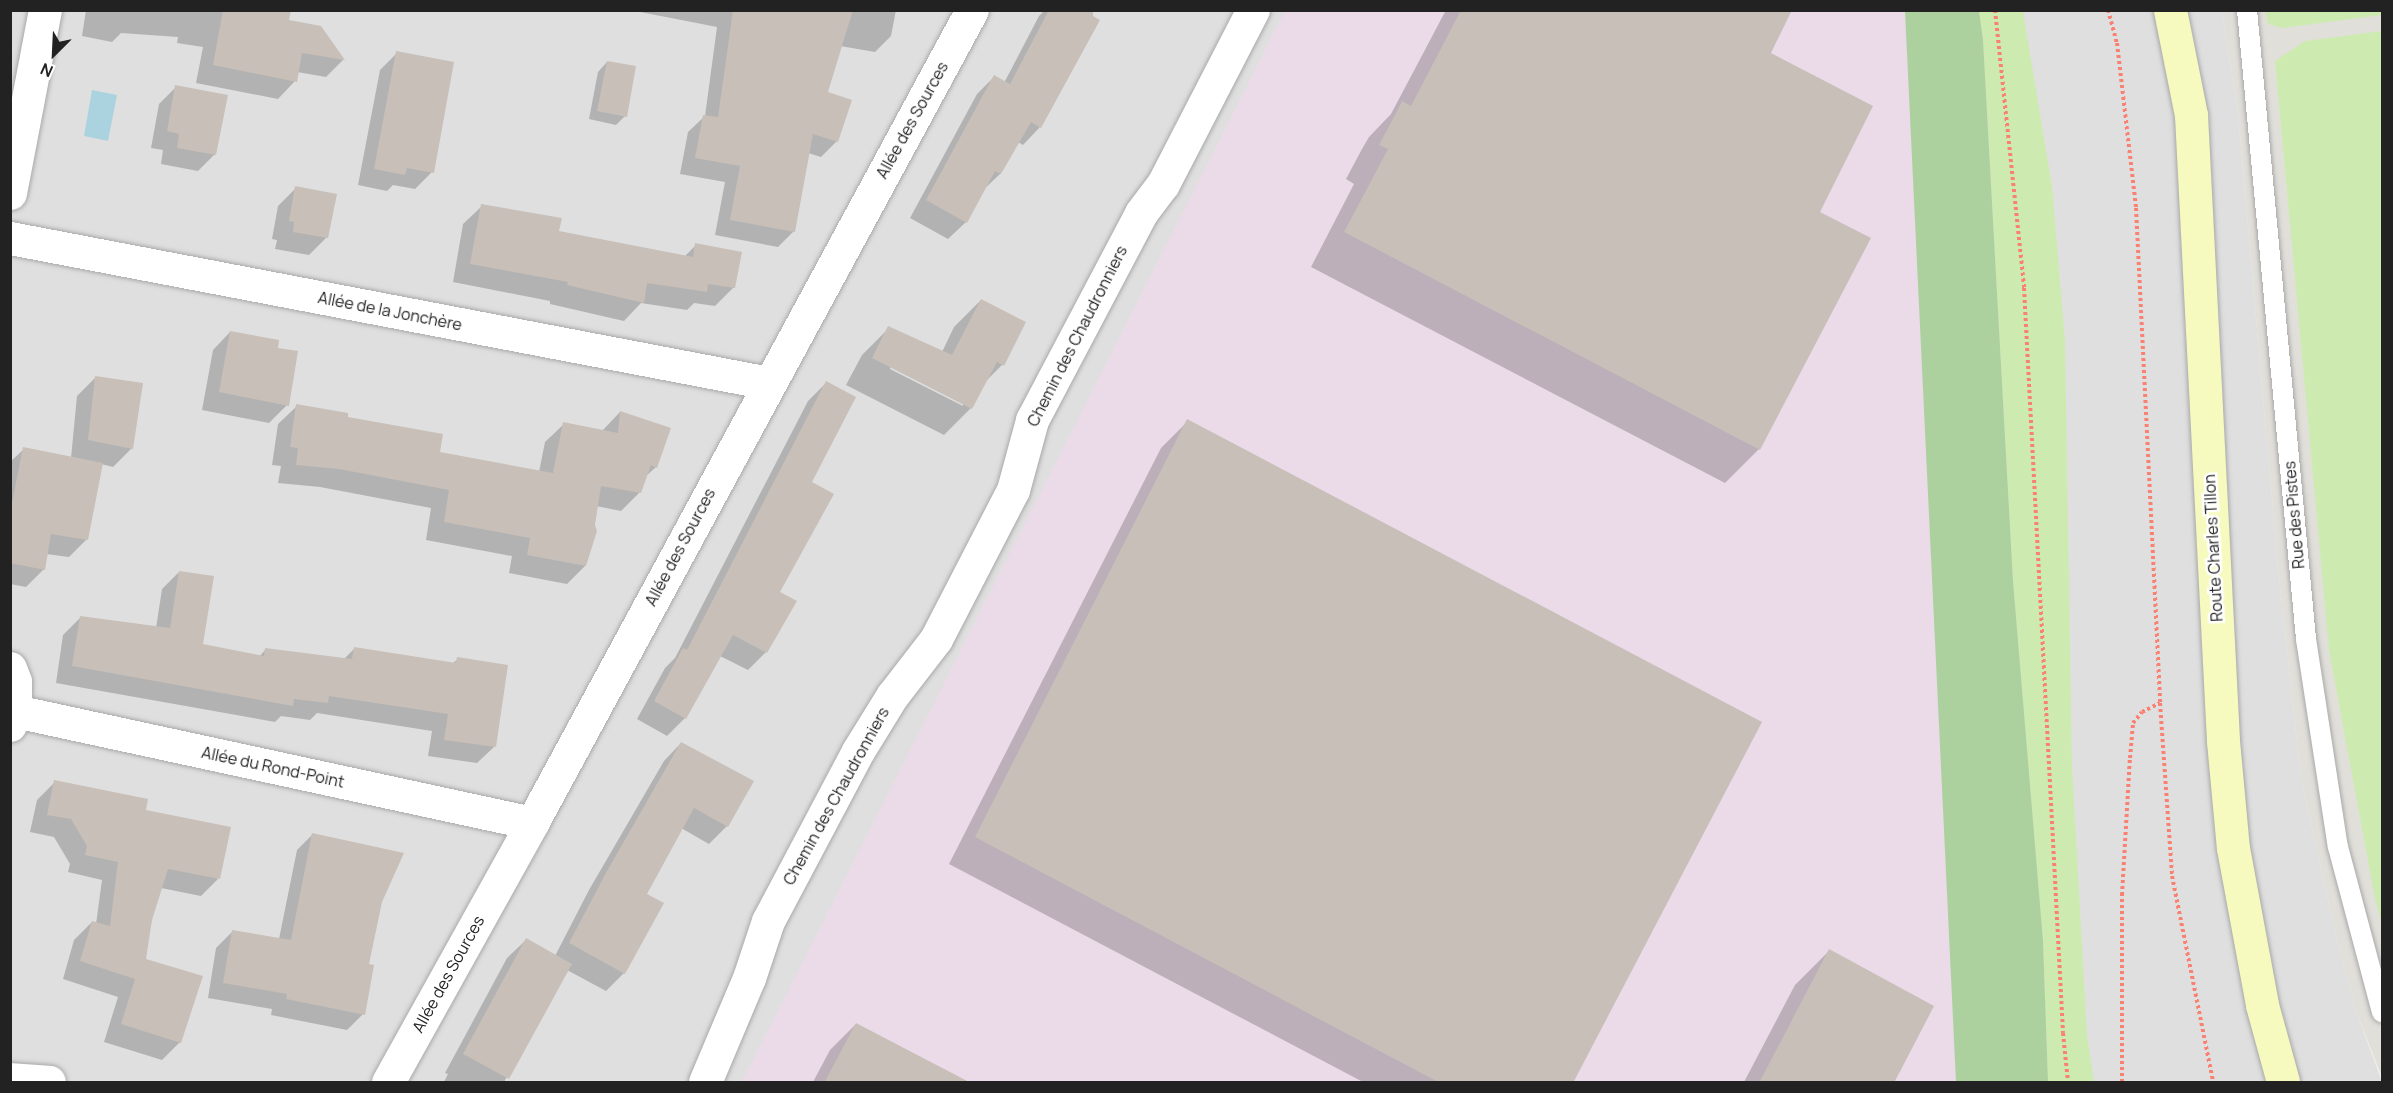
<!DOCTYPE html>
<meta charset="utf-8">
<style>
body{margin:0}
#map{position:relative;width:2393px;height:1093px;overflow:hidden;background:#f2efe9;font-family:Manrope,sans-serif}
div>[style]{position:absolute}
.residential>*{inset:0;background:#e0dfdf}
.industrial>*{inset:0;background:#ebdbe8}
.airport>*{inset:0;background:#e1dfda}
.grass>*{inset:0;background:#cdebb0}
.forest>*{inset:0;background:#add19e}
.water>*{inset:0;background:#aad3df}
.shadow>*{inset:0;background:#0003}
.building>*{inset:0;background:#c7bfb8}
.path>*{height:4px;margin-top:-2px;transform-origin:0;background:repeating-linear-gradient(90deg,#fa8072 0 3px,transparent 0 6px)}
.roads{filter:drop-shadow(0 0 2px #a9a9a9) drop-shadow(0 0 2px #a9a9a9)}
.service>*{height:20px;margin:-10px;padding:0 10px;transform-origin:10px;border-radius:10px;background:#fff}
.minor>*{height:33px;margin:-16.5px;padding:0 16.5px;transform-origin:16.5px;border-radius:16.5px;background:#fff}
.secondary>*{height:33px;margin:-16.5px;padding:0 16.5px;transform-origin:16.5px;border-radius:16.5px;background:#f7fabf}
span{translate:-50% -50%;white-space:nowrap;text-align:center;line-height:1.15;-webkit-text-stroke:5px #fff;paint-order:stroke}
.street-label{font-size:16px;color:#222}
.frame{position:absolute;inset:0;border:12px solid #222;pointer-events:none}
.north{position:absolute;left:24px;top:24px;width:60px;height:60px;-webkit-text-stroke:4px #fff;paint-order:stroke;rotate:204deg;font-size:16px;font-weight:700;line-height:24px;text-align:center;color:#222}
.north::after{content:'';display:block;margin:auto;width:21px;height:27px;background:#222;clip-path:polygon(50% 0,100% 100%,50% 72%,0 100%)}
</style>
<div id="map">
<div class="residential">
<i style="clip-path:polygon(10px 11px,2222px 11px,2238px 113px,2278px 568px,2301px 778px,2337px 940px,2356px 1011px,2382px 1082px,11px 1082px)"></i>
</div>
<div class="industrial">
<i style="clip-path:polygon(1285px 11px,1905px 11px,1956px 1082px,742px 1082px)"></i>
</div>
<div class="airport">
<i style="clip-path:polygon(2222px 11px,2382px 11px,2382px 1077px,2356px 1011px,2337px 940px,2301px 778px,2278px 568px,2238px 113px)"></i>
</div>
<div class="grass">
<i style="clip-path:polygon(2382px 10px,2382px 15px,2283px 28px,2268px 24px,2265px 11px)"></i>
<i style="clip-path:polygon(1979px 11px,2023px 11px,2052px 186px,2065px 341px,2072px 765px,2087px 1035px,2094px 1082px,2048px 1082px,2043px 941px,2013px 581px,1983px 40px)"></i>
<i style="clip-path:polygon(2382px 31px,2382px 924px,2375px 899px,2329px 650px,2275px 61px,2305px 41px)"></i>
</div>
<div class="forest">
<i style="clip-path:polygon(1905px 11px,1979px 11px,1983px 40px,2013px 581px,2043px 941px,2048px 1082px,1956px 1082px)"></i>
</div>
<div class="water">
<i style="clip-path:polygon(92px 90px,117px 95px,108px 141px,84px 136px)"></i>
</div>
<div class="shadow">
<i style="clip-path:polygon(86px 10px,286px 10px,287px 21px,320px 28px,343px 60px,326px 77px,297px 72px,295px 81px,278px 99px,196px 83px,203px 47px,177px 43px,178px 37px,121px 33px,112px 42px,82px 36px)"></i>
<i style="clip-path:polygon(630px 10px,896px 10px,891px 36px,875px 52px,840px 46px,826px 93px,837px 141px,821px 157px,808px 153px,794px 231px,778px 247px,715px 235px,725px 182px,680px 174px,688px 132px,705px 116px,717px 27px)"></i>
<i style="clip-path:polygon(1045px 10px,1078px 10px,1040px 127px,1023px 145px,1018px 142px,1000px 174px,982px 191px,966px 222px,948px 239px,910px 218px,977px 94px,994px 77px,1004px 83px,1039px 16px)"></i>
<i style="clip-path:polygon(1446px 10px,1791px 10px,1769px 54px,1818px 213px,1759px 449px,1725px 483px,1311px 267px,1354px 184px,1346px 179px,1362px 149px,1369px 137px,1391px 114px)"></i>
<i style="clip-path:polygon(397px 53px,432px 172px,415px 189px,393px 185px,387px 191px,358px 185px,380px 70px)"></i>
<i style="clip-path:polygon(607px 62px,625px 116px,616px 125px,589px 119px,598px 72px)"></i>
<i style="clip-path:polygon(176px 87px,215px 154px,198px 171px,161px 164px,163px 150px,151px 148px,159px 104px)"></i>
<i style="clip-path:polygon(296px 188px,327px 237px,309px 255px,275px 249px,277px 240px,272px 239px,278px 206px)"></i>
<i style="clip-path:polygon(482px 206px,557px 232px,684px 257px,696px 245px,734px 287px,715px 306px,694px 303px,687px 310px,641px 303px,624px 321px,550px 304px,550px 301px,453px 282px,463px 224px)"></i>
<i style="clip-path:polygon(evenodd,981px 300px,1002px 365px,985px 382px,971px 408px,944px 435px,846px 385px,862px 355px,889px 328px,942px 352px,954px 327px,981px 300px,891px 366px,963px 403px,963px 406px,890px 369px,891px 366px)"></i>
<i style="clip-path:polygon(230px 332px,276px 349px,287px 405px,269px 423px,202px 410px,213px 350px)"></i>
<i style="clip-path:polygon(95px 378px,132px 448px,113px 467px,101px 464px,87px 539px,69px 557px,46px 554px,44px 569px,26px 587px,10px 584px,10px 462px,24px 449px,71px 458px,77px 396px)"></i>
<i style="clip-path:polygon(826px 383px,810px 482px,778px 593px,766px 652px,748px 670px,720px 656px,685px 718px,667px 736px,637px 719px,665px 668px,675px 658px,808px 401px)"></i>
<i style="clip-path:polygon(297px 406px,346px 418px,438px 454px,539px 472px,545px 442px,564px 424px,602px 431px,620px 412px,656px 467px,645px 477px,640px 492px,621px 511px,596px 506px,585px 566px,567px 584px,509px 573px,512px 556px,426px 540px,431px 508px,320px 487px,278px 483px,281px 466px,272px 465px,278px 424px)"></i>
<i style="clip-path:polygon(1188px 421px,1572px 1082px,1363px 1082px,949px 864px,1161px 448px)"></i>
<i style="clip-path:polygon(179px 572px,202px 645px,259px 657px,266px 649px,343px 660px,354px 649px,452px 664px,458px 659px,494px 747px,477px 763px,428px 756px,432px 731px,317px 713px,310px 720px,281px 716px,275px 722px,56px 683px,63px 635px,80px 618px,156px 628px,162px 589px)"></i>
<i style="clip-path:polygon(681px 743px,727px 826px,709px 844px,681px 828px,644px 894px,624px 973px,606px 991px,567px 970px,504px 1082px,444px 1082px,448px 1074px,445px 1073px,507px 958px,526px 940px,555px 956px,589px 890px,664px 761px)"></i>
<i style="clip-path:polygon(55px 782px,144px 811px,218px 879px,201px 896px,161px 888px,151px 920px,145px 960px,180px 1042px,162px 1060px,104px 1042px,118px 997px,63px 979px,74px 940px,92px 922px,96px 924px,102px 880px,68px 872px,70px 864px,54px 837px,30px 832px,37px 800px)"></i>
<i style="clip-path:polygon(313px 834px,381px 901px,367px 965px,363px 1014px,347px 1030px,271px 1015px,272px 1009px,208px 998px,216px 948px,232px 932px,279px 939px,297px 850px)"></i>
<i style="clip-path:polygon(1829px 951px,1892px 1082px,1744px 1082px,1795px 985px)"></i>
<i style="clip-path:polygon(856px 1024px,968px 1082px,813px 1082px,830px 1050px)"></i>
</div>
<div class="building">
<i style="clip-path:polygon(223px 10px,291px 10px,289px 20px,321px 26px,345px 60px,302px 53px,297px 82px,213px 65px)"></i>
<i style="clip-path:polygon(733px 10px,853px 10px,828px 92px,852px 100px,838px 142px,813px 134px,795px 232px,730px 220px,740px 166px,695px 158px,703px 115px,718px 117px)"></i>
<i style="clip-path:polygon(1049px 10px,1093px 10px,1093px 16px,1100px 20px,1041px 128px,1031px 122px,1001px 174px,995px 171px,967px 223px,926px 200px,994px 75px,1010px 84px)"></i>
<i style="clip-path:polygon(1461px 10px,1792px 10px,1771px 53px,1873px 106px,1820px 212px,1871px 238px,1760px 450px,1344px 232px,1388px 149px,1379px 145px,1396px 113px,1402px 101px,1411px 106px)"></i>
<i style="clip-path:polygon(396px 51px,454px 62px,434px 173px,407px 168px,405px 175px,374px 169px)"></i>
<i style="clip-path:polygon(607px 61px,636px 66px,627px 117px,597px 111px)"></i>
<i style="clip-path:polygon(175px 85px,228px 95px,216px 155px,177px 148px,179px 134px,167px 131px)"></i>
<i style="clip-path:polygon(295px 186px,337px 194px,328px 238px,293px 232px,294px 222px,289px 221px)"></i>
<i style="clip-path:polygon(481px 204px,562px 218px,559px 231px,693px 257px,695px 243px,742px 252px,735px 288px,708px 284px,707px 292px,647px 283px,644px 303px,567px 285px,568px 282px,470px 264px)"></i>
<i style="clip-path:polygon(981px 299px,1026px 322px,1004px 366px,997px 362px,972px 409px,872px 358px,888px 326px,952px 355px)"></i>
<i style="clip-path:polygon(230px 331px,279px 340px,278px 348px,298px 351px,289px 406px,219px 392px)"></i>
<i style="clip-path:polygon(95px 376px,143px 383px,133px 449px,88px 440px)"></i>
<i style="clip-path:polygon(826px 381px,856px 397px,812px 482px,834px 494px,780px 592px,797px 601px,767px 653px,733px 635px,686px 719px,654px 701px,683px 648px,687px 650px)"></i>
<i style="clip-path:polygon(296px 404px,348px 413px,348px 417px,443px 434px,440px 452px,553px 473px,563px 422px,618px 433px,620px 411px,671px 428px,657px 468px,651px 465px,641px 493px,601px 486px,595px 525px,597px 531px,586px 566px,527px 555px,530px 538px,444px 522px,449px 490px,339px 469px,296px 465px,298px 448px,290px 447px)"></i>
<i style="clip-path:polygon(1187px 419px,1762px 722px,1573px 1083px,1440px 1083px,975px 837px)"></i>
<i style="clip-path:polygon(23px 447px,103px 463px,88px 540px,51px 534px,45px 570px,10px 563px,10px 513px)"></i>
<i style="clip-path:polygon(179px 571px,214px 576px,203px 644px,264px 656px,265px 648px,352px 659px,354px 647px,456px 663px,457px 657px,508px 665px,496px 747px,444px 740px,448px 714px,329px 696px,328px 703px,294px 699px,293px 706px,72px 666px,80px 616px,170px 628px)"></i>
<i style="clip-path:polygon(681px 742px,754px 781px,728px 827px,694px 808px,647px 894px,664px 903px,625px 974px,569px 943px,607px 871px)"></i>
<i style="clip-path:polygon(54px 780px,148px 799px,146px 810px,231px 827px,220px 879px,168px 869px,152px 920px,146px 959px,203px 976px,181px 1043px,121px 1024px,135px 979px,80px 961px,92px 921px,110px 926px,118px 862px,85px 855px,87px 846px,71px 819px,47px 815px)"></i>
<i style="clip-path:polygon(312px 833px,404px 853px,382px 902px,369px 964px,374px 965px,365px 1015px,286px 999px,287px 994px,223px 983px,232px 930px,291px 940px)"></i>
<i style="clip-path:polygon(526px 938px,572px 964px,509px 1079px,463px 1054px)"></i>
<i style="clip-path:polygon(1829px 949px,1934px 1006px,1894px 1083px,1759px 1083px)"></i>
<i style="clip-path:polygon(856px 1023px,971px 1083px,824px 1083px)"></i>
</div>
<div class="path">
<i style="left:1995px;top:10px;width:280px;rotate:84deg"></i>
<i style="left:2024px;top:288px;width:746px;rotate:87deg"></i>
<i style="left:2063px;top:1033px;width:49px;rotate:84.2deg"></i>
<i style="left:2108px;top:10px;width:34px;rotate:75deg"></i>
<i style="left:2117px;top:43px;width:166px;rotate:83.4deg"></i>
<i style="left:2136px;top:208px;width:496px;rotate:87.2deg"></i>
<i style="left:2160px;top:703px;width:173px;rotate:86deg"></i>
<i style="left:2172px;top:876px;width:210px;rotate:78.7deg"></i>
<i style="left:2122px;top:1082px;width:187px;rotate:-90deg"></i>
<i style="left:2122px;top:895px;width:137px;rotate:-86.7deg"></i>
<i style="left:2130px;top:758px;width:35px;rotate:-85deg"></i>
<i style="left:2133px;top:723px;width:14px;rotate:-51deg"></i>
<i style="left:2142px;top:712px;width:20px;rotate:-27deg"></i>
</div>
<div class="roads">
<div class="service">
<i style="left:2247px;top:10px;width:632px;rotate:84.64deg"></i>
<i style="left:2306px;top:639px;width:210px;rotate:81.3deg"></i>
<i style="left:2338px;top:847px;width:171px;rotate:75.1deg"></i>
</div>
<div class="minor">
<i style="left:10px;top:193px;width:186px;rotate:-79.2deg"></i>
<i style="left:10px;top:238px;width:773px;rotate:10.82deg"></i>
<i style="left:10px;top:668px;width:14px;rotate:69deg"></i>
<i style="left:15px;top:681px;width:30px;rotate:90deg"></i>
<i style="left:15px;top:711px;width:15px;rotate:110deg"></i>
<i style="left:15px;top:711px;width:529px;rotate:12.22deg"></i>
<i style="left:10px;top:1079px;width:39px;rotate:4deg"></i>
<i style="left:388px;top:1082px;width:296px;rotate:-60.9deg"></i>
<i style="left:532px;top:823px;width:924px;rotate:-61.58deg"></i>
<i style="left:705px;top:1082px;width:113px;rotate:-67.1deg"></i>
<i style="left:749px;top:978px;width:60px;rotate:-71.6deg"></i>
<i style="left:768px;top:921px;width:192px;rotate:-62.1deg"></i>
<i style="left:858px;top:751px;width:65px;rotate:-58.3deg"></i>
<i style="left:892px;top:696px;width:72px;rotate:-52.3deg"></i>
<i style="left:936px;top:639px;width:168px;rotate:-62.7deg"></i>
<i style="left:1013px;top:490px;width:73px;rotate:-74.8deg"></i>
<i style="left:1032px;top:420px;width:234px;rotate:-62.2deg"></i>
<i style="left:1141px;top:213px;width:36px;rotate:-53deg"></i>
<i style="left:1163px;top:184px;width:196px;rotate:-62.7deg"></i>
</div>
<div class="secondary">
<i style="left:2170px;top:10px;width:107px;rotate:78.7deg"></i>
<i style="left:2191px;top:115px;width:627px;rotate:87.07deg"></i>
<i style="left:2223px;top:741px;width:107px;rotate:84.7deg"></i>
<i style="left:2233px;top:848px;width:160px;rotate:79.5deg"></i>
<i style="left:2262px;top:1005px;width:80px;rotate:74.7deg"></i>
</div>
</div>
<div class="street-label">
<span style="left:912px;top:120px;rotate:-61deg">Allée des Sources</span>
<span style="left:390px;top:311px;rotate:11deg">Allée de la Jonchère</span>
<span style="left:1077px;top:336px;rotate:-63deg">Chemin des Chaudronniers</span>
<span style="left:2294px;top:515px;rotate:-95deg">Rue des Pistes</span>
<span style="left:680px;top:547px;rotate:-62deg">Allée des Sources</span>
<span style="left:2213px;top:548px;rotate:-93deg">Route Charles Tillon</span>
<span style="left:273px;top:767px;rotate:12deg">Allée du Rond-Point</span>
<span style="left:836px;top:796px;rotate:-61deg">Chemin des Chaudronniers</span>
<span style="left:448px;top:974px;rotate:-61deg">Allée des Sources</span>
</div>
<div class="frame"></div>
<div class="north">N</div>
</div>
